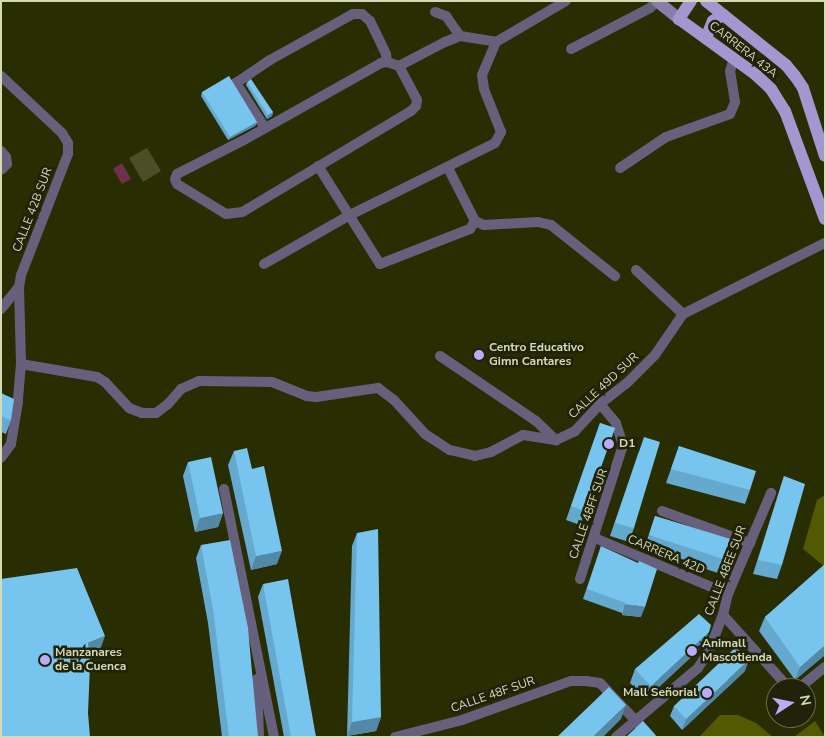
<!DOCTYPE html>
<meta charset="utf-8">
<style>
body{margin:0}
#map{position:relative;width:826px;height:738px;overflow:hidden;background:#292d02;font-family:"Nunito Sans",sans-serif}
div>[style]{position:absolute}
.green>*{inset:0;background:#4a4f27}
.forest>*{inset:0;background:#535903}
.water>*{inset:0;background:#702f4c}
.minor>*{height:10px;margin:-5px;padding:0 5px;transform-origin:5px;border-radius:5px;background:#66607d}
.secondary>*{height:12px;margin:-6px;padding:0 6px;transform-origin:6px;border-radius:6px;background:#887ead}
.primary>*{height:12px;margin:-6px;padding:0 6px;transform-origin:6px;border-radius:6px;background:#a396d1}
.wall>*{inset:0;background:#66a9ce}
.shaded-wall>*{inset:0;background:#5389a7}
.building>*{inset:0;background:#77c4ef}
.dots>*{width:14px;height:14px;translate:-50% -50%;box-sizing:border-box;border:2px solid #202209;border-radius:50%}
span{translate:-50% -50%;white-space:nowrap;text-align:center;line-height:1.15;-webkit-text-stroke:5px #202209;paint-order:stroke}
.street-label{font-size:12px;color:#d4dab4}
.poi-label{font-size:12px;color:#d4dab4;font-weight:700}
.left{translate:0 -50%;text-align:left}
.right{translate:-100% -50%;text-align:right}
.frame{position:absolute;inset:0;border:2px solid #d4dab4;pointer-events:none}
.north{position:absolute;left:766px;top:678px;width:50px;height:50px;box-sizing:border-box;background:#202209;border:1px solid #686c4d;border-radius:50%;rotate:79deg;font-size:14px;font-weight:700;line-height:20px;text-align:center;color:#d4dab4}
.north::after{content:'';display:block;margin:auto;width:18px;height:22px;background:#bbaaf6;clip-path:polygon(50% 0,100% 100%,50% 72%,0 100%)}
</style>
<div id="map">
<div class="green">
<i style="clip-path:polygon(147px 148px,161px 171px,143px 182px,129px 158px)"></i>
</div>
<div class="forest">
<i style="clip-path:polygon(825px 495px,825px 567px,803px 549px,817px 500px)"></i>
<i style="clip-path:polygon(720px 715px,738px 715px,756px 723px,773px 737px,699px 737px)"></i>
<i style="clip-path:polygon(815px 721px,825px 737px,794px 737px)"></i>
</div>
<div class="water">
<i style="clip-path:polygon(122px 163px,131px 179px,122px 184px,113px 169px)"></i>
</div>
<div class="minor">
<i style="left:435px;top:12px;width:12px;rotate:20deg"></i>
<i style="left:446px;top:16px;width:24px;rotate:55deg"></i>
<i style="left:571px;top:49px;width:89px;rotate:-27.4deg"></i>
<i style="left:650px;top:8px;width:10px;rotate:-45deg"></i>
<i style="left:387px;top:62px;width:13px;rotate:18deg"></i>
<i style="left:399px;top:66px;width:38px;rotate:62deg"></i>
<i style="left:417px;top:100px;width:6px;rotate:99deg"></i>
<i style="left:416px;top:106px;width:7px;rotate:135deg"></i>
<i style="left:411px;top:111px;width:197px;rotate:149.1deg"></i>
<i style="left:242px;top:212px;width:16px;rotate:173deg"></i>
<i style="left:226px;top:214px;width:57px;rotate:-148.5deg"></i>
<i style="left:177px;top:184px;width:5px;rotate:-112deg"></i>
<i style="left:175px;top:179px;width:5px;rotate:-68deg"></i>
<i style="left:177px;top:174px;width:75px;rotate:-26.9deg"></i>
<i style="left:244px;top:140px;width:157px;rotate:-29.3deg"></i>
<i style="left:381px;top:63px;width:6px;rotate:-9deg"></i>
<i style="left:399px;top:66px;width:52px;rotate:-27.6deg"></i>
<i style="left:445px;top:42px;width:16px;rotate:-22deg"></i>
<i style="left:460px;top:36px;width:36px;rotate:9deg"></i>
<i style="left:496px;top:42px;width:81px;rotate:-30.4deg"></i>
<i style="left:1px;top:76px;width:83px;rotate:43.1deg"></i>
<i style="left:62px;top:133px;width:12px;rotate:59deg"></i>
<i style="left:68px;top:143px;width:11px;rotate:90deg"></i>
<i style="left:68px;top:154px;width:130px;rotate:111.2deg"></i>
<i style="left:21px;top:275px;width:12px;rotate:99deg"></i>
<i style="left:19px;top:287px;width:77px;rotate:88.5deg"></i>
<i style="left:21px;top:364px;width:38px;rotate:95deg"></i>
<i style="left:18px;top:402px;width:43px;rotate:99.5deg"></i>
<i style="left:11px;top:444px;width:17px;rotate:126deg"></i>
<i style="left:265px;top:128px;width:54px;rotate:-122.8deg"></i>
<i style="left:236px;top:83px;width:41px;rotate:-34.1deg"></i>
<i style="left:270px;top:60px;width:95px;rotate:-29deg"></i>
<i style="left:353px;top:14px;width:9px"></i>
<i style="left:362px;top:14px;width:11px;rotate:41deg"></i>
<i style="left:370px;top:21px;width:37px;rotate:64deg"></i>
<i style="left:386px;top:54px;width:8px;rotate:83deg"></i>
<i style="left:1px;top:151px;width:8px;rotate:50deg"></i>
<i style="left:6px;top:157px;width:7px;rotate:82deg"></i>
<i style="left:7px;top:164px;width:8px;rotate:135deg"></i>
<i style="left:318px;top:166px;width:116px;rotate:57.7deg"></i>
<i style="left:380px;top:264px;width:97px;rotate:-21.3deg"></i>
<i style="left:470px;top:229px;width:9px;rotate:-58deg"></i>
<i style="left:448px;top:168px;width:59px;rotate:63deg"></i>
<i style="left:475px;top:221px;width:10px;rotate:24deg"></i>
<i style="left:484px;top:225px;width:54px;rotate:-3.2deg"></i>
<i style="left:538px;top:222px;width:13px;rotate:13deg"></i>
<i style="left:551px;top:225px;width:82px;rotate:38.6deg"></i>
<i style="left:620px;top:168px;width:55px;rotate:-34deg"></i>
<i style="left:666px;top:137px;width:68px;rotate:-19.8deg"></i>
<i style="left:730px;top:114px;width:13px;rotate:-67deg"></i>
<i style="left:735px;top:102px;width:31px;rotate:-99deg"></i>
<i style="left:730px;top:71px;width:13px;rotate:-72deg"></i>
<i style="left:264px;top:264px;width:99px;rotate:-29.7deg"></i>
<i style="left:350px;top:215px;width:162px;rotate:-26.4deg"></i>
<i style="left:495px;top:143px;width:13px;rotate:-61deg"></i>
<i style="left:501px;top:132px;width:46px;rotate:-111.6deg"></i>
<i style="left:484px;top:89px;width:14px;rotate:-98deg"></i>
<i style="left:482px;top:75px;width:36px;rotate:-67deg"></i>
<i style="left:636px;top:270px;width:64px;rotate:43.1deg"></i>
<i style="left:1px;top:309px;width:28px;rotate:-51deg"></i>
<i style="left:440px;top:356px;width:116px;rotate:34.1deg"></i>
<i style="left:536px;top:421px;width:28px;rotate:44deg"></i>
<i style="left:21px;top:364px;width:77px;rotate:9.7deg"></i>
<i style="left:97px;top:377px;width:9px;rotate:32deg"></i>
<i style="left:105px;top:382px;width:35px;rotate:47deg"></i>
<i style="left:129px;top:408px;width:14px;rotate:21deg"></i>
<i style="left:142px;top:413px;width:14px"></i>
<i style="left:156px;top:413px;width:15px;rotate:-37deg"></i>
<i style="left:168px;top:404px;width:20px;rotate:-49deg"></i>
<i style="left:181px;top:389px;width:20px;rotate:-24deg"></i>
<i style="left:199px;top:381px;width:73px;rotate:0.8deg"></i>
<i style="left:272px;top:382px;width:38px;rotate:22deg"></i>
<i style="left:307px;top:396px;width:9px;rotate:6deg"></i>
<i style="left:316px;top:397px;width:63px;rotate:-8.3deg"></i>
<i style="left:378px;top:388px;width:20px;rotate:37deg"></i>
<i style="left:394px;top:400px;width:46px;rotate:47.6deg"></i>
<i style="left:425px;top:434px;width:30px;rotate:33deg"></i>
<i style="left:450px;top:450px;width:26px;rotate:13deg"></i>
<i style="left:475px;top:456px;width:16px;rotate:-14deg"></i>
<i style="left:491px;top:452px;width:36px;rotate:-28deg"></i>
<i style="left:523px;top:435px;width:33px;rotate:9deg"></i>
<i style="left:556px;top:440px;width:21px;rotate:-25deg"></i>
<i style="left:575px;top:431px;width:37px;rotate:-47deg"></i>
<i style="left:600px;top:404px;width:33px;rotate:-38deg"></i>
<i style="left:626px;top:384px;width:41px;rotate:-45deg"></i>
<i style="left:655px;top:355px;width:50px;rotate:-55.7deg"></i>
<i style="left:683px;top:314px;width:159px;rotate:-26.6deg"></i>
<i style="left:224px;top:489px;width:253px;rotate:78.6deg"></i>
<i style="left:662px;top:511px;width:94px;rotate:20deg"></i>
<i style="left:595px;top:538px;width:144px;rotate:22.8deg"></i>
<i style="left:580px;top:579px;width:141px;rotate:-72.2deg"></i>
<i style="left:623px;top:445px;width:23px;rotate:-108deg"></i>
<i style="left:616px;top:423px;width:25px;rotate:-130deg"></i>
<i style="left:723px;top:615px;width:97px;rotate:47.9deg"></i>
<i style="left:788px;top:687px;width:11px;rotate:5deg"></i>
<i style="left:799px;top:688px;width:33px;rotate:-39deg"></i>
<i style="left:257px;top:679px;width:58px;rotate:88deg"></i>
<i style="left:395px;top:737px;width:69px;rotate:-14.2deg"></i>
<i style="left:462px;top:720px;width:116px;rotate:-19.7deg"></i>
<i style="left:571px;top:681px;width:15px"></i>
<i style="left:586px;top:681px;width:14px;rotate:8deg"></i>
<i style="left:600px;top:683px;width:74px;rotate:46.6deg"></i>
<i style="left:616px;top:737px;width:107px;rotate:-40.1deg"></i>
<i style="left:698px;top:668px;width:20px;rotate:-57deg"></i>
<i style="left:709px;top:651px;width:39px;rotate:-69deg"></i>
<i style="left:723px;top:615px;width:22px;rotate:-77deg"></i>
<i style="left:728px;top:594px;width:110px;rotate:-66.9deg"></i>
</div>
<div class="secondary">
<i style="left:657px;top:1px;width:28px;rotate:39deg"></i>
</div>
<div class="primary">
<i style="left:691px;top:1px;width:22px;rotate:124deg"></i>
<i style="left:679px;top:19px;width:94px;rotate:35.9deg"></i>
<i style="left:755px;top:74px;width:22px;rotate:43deg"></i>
<i style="left:771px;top:89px;width:26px;rotate:58deg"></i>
<i style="left:785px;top:111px;width:115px;rotate:69.7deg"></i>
<i style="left:706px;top:1px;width:102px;rotate:38.7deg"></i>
<i style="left:786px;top:65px;width:14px;rotate:51deg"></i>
<i style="left:795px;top:76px;width:14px;rotate:56deg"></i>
<i style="left:803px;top:88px;width:71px;rotate:72.1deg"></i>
<i style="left:706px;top:38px;width:18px;rotate:-68deg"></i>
<i style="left:713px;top:21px;width:12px;rotate:-31deg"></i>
</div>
<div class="wall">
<i style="clip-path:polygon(247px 82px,273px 112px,272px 116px,267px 119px,246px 85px)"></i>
<i style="clip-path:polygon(202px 92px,257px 122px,255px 126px,228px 140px,201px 96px)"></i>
<i style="clip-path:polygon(1px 393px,11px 420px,6px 434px,1px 432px)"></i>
<i style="clip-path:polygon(600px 423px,615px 428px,580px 525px,566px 520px)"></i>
<i style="clip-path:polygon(679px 446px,750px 490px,745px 504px,666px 483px)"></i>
<i style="clip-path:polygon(234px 451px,252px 469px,277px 564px,251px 570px,228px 465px)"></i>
<i style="clip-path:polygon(639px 451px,634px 528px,629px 542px,610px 536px)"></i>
<i style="clip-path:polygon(188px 462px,223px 513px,218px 527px,195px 532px,183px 476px)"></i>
<i style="clip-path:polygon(784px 476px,782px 565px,777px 579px,753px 574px)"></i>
<i style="clip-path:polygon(655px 516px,730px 539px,718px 573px,644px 549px)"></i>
<i style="clip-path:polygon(357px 533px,381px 717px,376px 731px,347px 736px,352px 546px)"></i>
<i style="clip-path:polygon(201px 545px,258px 737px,222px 737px,208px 623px,196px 558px)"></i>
<i style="clip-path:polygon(601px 546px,641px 617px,622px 615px,622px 613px,583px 599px)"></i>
<i style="clip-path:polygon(825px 564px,825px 655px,795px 680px,759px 631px,765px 617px)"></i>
<i style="clip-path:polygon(263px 584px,316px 737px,284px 737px,258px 597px)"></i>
<i style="clip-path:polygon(704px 645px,646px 699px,630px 683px,635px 669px)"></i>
<i style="clip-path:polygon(745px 671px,682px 730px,670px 716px,674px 706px)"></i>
</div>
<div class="shaded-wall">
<i style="clip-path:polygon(273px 112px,272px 116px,267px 119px,268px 115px)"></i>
<i style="clip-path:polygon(257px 122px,255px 126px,228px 140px,230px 137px)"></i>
<i style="clip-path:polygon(223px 513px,218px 527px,195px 532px,200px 518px)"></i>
<i style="clip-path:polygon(282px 551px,277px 564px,251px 570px,256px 556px)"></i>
<i style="clip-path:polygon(625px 604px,645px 607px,641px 617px,622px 615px)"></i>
<i style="clip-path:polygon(711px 625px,704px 645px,646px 699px,651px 686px)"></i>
<i style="clip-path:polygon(105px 636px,98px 656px,81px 663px,88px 643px)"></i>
<i style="clip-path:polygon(825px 645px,825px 655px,795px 680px,800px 667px)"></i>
<i style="clip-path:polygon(749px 660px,745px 671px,682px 730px,686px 719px)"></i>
<i style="clip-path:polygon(626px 705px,621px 719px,603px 737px,593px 737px)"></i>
<i style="clip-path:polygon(381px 717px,376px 731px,347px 736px,352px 722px)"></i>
</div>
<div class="building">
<i style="clip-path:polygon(229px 76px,257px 122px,230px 137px,202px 92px)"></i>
<i style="clip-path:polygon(251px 79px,273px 112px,268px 115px,247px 82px)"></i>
<i style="clip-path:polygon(1px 393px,14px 399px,11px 420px,1px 416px)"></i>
<i style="clip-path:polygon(600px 423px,615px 428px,585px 511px,571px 506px)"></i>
<i style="clip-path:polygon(644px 437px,660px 442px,634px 528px,615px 523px)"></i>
<i style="clip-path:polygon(679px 446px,756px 471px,750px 490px,671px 469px)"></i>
<i style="clip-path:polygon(247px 448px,252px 469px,264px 466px,282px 551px,256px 556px,234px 451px)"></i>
<i style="clip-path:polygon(211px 457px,223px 513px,200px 518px,188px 462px)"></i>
<i style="clip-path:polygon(784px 476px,805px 484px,782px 565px,758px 560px)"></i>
<i style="clip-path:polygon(655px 516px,730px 539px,723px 559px,649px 535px)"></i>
<i style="clip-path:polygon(378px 529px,381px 717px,352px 722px,357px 533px)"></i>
<i style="clip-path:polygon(230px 540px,248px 628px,258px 737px,229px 737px,213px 609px,201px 545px)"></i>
<i style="clip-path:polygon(601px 546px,638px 563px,639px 561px,657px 569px,645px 607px,625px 604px,626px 603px,587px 589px)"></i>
<i style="clip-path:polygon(825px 564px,825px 645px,800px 667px,765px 617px)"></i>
<i style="clip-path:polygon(77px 568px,105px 636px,88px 643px,90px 665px,88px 713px,90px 737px,3px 737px,1px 736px,1px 579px)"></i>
<i style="clip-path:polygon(288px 579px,316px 737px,291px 737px,263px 584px)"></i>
<i style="clip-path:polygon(699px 614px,711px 625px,709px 632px,651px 686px,635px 669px)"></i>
<i style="clip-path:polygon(736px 647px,749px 660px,686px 719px,674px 706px)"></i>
<i style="clip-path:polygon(609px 687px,626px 705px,593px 737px,557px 737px)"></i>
<i style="clip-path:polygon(643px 721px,657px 737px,626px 737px)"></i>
</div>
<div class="dots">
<i style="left:479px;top:355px;background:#bbaaf6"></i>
<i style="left:609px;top:444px;background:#bbaaf6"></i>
<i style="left:692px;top:651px;background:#bbaaf6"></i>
<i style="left:45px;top:660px;background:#bbaaf6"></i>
<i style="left:707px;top:693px;background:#bbaaf6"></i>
</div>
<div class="street-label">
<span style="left:743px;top:50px;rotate:38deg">CARRERA 43A</span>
<span style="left:33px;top:210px;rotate:-69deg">CALLE 42B SUR</span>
<span style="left:604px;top:386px;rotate:-43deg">CALLE 49D SUR</span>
<span style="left:589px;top:514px;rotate:-71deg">CALLE 48FF SUR</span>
<span style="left:666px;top:555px;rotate:23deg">CARRERA 42D</span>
<span style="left:726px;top:571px;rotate:-69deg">CALLE 48EE SUR</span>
<span style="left:493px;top:695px;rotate:-19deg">CALLE 48F SUR</span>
</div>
<div class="poi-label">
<span class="left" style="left:489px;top:355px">Centro Educativo<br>Gimn Cantares</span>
<span class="left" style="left:619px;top:444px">D1</span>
<span class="left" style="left:702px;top:651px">Animall<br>Mascotienda</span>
<span class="left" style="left:55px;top:660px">Manzanares<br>de la Cuenca</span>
<span class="right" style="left:697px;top:693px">Mall Señorial</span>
</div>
<div class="frame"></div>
<div class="north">N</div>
</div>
